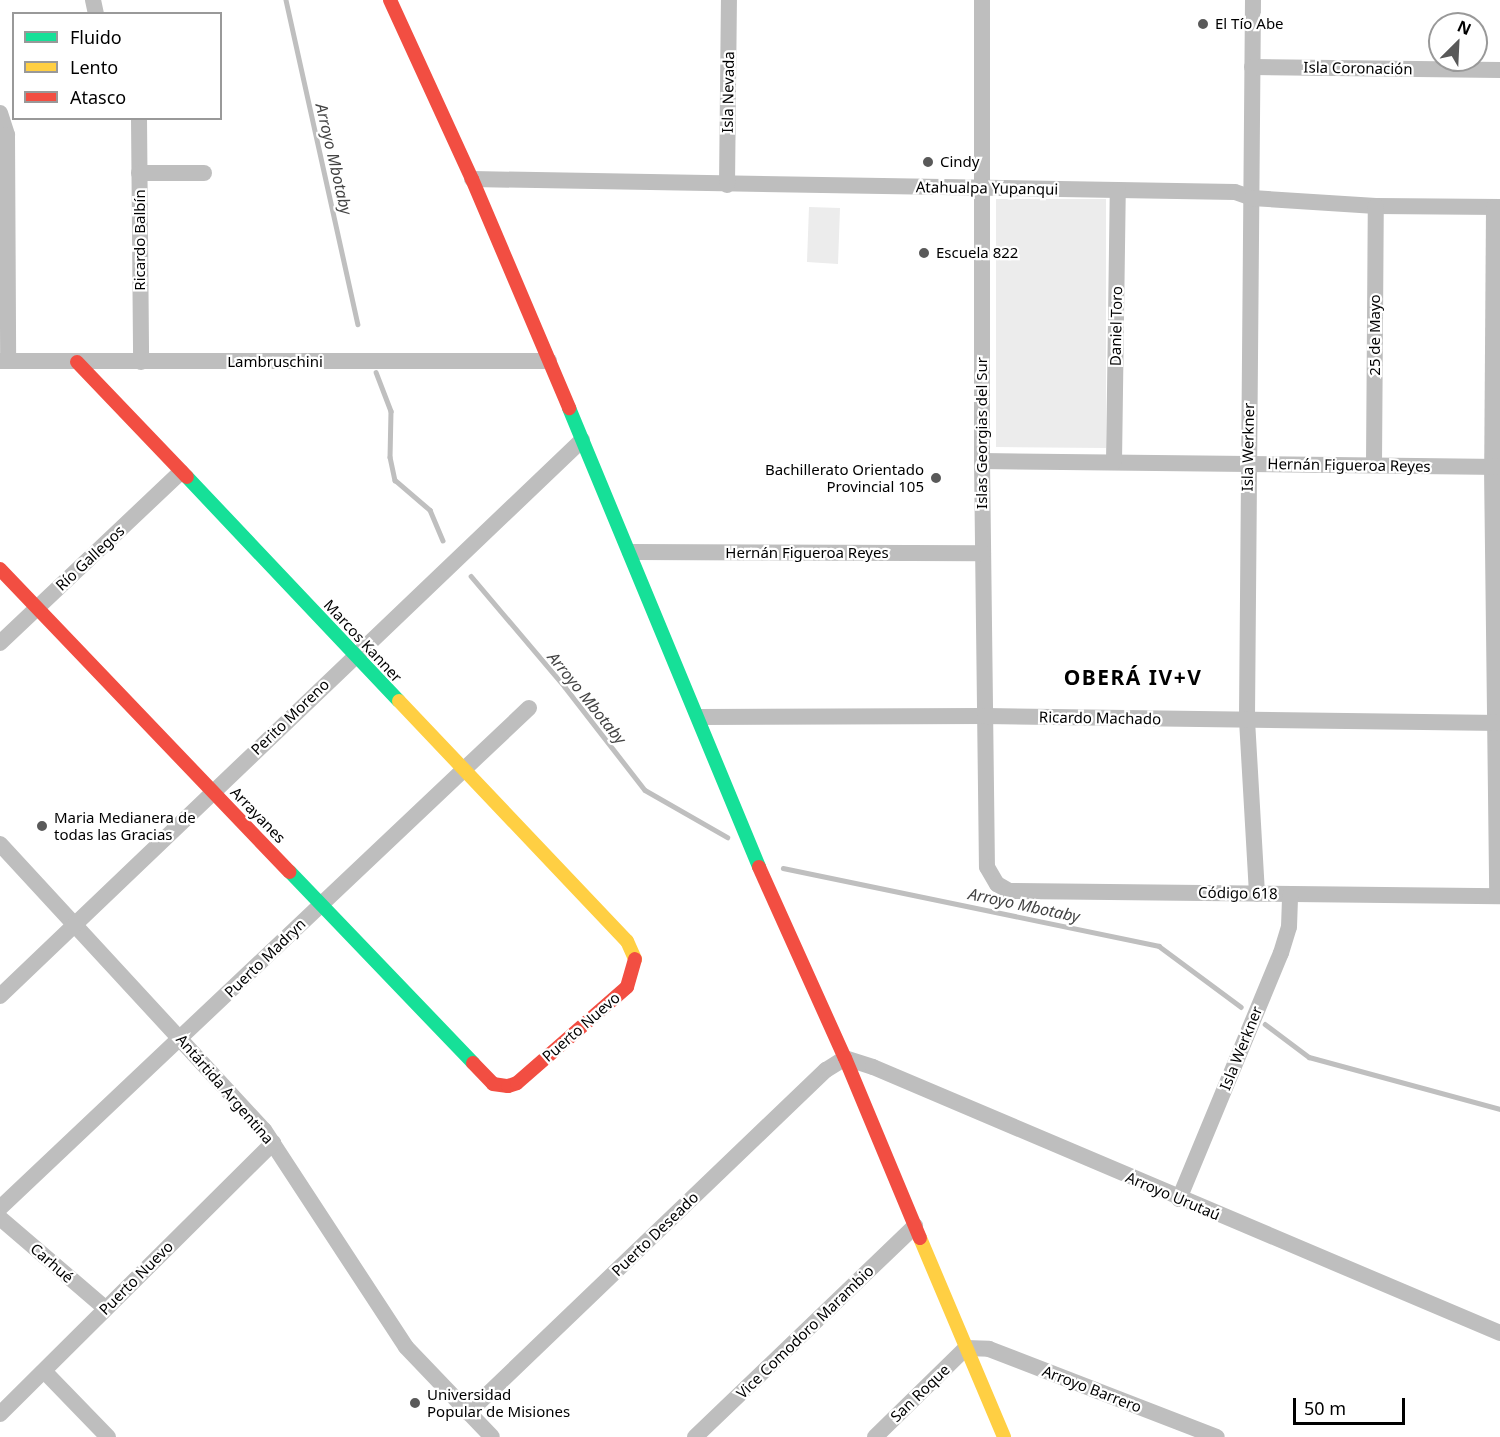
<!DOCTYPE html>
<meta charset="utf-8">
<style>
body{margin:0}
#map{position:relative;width:1500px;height:1437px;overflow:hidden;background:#fff;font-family:"Noto Sans",sans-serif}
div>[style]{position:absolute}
.green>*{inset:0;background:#ececec}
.stream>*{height:4.5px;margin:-2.25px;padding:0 2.25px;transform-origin:2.25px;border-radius:2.25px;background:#bfbfbf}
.street>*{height:16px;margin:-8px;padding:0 8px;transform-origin:8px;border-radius:8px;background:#bebebe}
.fast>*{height:14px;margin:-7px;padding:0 7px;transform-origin:7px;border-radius:7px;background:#16e098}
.slow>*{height:14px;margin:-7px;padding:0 7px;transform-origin:7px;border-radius:7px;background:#ffcf43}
.jam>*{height:14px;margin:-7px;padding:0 7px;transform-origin:7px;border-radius:7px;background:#f24e42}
.dots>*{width:16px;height:16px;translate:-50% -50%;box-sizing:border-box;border:3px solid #fff;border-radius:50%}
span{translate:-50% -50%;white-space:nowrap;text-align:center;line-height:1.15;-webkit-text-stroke:4.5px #fff;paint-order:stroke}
.poi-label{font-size:15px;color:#000}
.left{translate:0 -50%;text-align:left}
.right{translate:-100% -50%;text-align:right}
.street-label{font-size:15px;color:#000}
.water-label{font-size:16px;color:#444;font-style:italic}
.district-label{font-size:21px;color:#000;font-weight:700;letter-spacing:1.5px}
.legend{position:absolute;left:12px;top:12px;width:210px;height:108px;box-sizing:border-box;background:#fff;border:2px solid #999;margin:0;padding:8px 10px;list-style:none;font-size:18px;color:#000}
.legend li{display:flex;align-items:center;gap:12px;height:30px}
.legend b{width:30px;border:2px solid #999}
.north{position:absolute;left:1428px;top:12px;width:60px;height:60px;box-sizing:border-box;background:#fff;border:2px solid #999;border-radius:50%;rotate:24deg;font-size:16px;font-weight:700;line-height:24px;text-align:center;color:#000}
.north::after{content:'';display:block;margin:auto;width:21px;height:27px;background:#595959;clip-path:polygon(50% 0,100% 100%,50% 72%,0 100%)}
.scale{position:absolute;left:1293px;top:1398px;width:112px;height:27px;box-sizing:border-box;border:3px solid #000;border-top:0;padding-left:8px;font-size:18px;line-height:21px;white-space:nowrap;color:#000;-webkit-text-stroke:4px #fff;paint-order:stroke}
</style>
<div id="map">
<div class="green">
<i style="clip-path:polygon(996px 199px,1106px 199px,1106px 448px,996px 447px)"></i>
<i style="clip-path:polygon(809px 207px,840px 208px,838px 264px,807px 262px)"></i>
</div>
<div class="stream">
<i style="left:286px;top:0;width:332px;rotate:77.5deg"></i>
<i style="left:376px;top:372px;width:42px;rotate:69deg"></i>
<i style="left:391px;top:411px;width:46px;rotate:91.2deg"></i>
<i style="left:390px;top:457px;width:24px;rotate:78deg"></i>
<i style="left:395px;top:480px;width:46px;rotate:40.6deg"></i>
<i style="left:430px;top:510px;width:33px;rotate:67deg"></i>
<i style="left:471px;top:576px;width:145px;rotate:49.7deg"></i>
<i style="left:565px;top:687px;width:130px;rotate:52.2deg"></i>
<i style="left:645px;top:790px;width:95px;rotate:29.8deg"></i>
<i style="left:783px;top:868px;width:384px;rotate:11.7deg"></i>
<i style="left:1159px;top:946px;width:102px;rotate:36.6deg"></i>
<i style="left:1265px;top:1024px;width:55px;rotate:36.9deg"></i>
<i style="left:1309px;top:1057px;width:198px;rotate:15.2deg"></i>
</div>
<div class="street">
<i style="left:93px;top:0;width:14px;rotate:78deg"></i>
<i style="left:982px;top:0;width:461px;rotate:90deg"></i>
<i style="left:982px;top:461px;width:406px;rotate:89.3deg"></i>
<i style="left:987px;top:867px;width:20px;rotate:60deg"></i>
<i style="left:997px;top:884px;width:14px;rotate:30deg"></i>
<i style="left:1009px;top:891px;width:491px;rotate:0.6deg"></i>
<i style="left:1253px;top:0;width:720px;rotate:90.48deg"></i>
<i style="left:1247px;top:720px;width:174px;rotate:86.7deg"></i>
<i style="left:1252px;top:67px;width:248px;rotate:0.7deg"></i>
<i style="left:0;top:113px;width:23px;rotate:72deg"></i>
<i style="left:7px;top:135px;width:226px;rotate:89.7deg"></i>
<i style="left:139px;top:118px;width:244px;rotate:89.5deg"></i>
<i style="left:139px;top:173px;width:65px"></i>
<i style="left:472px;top:179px;width:763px;rotate:0.98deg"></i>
<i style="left:1235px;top:192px;width:18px;rotate:19deg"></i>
<i style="left:1252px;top:198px;width:124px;rotate:3.7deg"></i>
<i style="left:1376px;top:206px;width:124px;rotate:0.5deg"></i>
<i style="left:727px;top:185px;width:185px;rotate:-89.4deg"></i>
<i style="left:1494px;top:207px;width:260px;rotate:90.4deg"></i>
<i style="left:1492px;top:467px;width:429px;rotate:89.3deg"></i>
<i style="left:0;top:361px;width:549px"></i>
<i style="left:982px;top:461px;width:518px;rotate:0.66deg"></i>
<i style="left:1114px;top:462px;width:272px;rotate:-89.2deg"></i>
<i style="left:1374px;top:465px;width:259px;rotate:-89.6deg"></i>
<i style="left:630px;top:552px;width:353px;rotate:0.2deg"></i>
<i style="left:0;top:643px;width:249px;rotate:-43.4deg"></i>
<i style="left:699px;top:717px;width:286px;rotate:-0.2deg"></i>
<i style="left:985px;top:716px;width:515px;rotate:0.78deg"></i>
<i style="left:0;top:844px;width:389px;rotate:47.3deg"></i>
<i style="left:264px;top:1130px;width:259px;rotate:56.8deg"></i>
<i style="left:406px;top:1347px;width:124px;rotate:46.3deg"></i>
<i style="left:0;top:996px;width:805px;rotate:-43.69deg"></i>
<i style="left:1179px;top:1199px;width:266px;rotate:-67.5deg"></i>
<i style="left:1281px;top:953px;width:27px;rotate:-73deg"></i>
<i style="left:1289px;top:927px;width:33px;rotate:-88deg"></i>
<i style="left:0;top:1208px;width:728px;rotate:-43.39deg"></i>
<i style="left:0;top:1218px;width:138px;rotate:40.6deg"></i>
<i style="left:44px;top:1371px;width:92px;rotate:45.9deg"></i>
<i style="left:468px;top:1413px;width:496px;rotate:-43.8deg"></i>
<i style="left:826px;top:1070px;width:22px;rotate:-32deg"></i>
<i style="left:845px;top:1058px;width:29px;rotate:18deg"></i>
<i style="left:873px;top:1067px;width:681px;rotate:22.99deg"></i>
<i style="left:0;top:1414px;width:385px;rotate:-44.8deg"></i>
<i style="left:695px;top:1437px;width:305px;rotate:-43.8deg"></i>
<i style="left:875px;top:1437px;width:127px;rotate:-44.4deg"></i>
<i style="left:966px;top:1348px;width:23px;rotate:2deg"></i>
<i style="left:989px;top:1349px;width:244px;rotate:21.1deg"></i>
</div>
<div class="fast">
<i style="left:569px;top:408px;width:497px;rotate:67.5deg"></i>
<i style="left:187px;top:477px;width:308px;rotate:46.6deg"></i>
<i style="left:290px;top:872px;width:265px;rotate:46.2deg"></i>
</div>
<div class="slow">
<i style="left:399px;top:701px;width:331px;rotate:46.5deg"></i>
<i style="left:627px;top:941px;width:20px;rotate:66deg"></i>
<i style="left:920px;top:1238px;width:216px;rotate:67.1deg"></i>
</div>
<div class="jam">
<i style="left:390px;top:0;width:197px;rotate:65.4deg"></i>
<i style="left:472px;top:179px;width:249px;rotate:67deg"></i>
<i style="left:77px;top:362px;width:159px;rotate:46.3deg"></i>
<i style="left:0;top:569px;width:419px;rotate:46.3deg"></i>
<i style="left:759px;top:867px;width:209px;rotate:65.8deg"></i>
<i style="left:845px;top:1058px;width:195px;rotate:67.4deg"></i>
<i style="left:473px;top:1063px;width:29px;rotate:46deg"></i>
<i style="left:493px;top:1084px;width:15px;rotate:8deg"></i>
<i style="left:508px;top:1086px;width:9px;rotate:-18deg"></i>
<i style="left:517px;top:1083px;width:146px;rotate:-41.1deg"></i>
<i style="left:627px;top:987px;width:29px;rotate:-74deg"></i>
</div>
<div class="dots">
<i style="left:1203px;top:24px;background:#595959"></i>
<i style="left:928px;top:162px;background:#595959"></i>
<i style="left:924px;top:253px;background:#595959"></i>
<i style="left:936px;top:478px;background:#595959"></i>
<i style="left:42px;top:826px;background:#595959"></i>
<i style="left:415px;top:1403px;background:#595959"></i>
</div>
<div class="poi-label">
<span class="left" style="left:1215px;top:24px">El Tío Abe</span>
<span class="left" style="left:940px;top:162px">Cindy</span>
<span class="left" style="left:936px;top:253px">Escuela 822</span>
<span class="right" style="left:924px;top:478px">Bachillerato Orientado<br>Provincial 105</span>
<span class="left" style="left:54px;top:826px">Maria Medianera de<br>todas las Gracias</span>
<span class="left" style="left:427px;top:1403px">Universidad<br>Popular de Misiones</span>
</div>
<div class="street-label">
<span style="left:1358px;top:68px;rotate:1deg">Isla Coronación</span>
<span style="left:728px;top:92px;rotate:-89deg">Isla Nevada</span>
<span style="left:987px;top:188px;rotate:1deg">Atahualpa Yupanqui</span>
<span style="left:140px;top:240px;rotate:-90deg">Ricardo Balbín</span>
<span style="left:1116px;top:326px;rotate:-89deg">Daniel Toro</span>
<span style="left:1375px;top:335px;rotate:-90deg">25 de Mayo</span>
<span style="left:275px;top:362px">Lambruschini</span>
<span style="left:982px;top:433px;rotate:-90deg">Islas Georgias del Sur</span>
<span style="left:1248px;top:447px;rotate:-89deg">Isla Werkner</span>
<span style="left:1349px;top:465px;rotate:1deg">Hernán Figueroa Reyes</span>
<span style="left:807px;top:553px">Hernán Figueroa Reyes</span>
<span style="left:90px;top:558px;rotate:-43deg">Río Gallegos</span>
<span style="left:363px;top:641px;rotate:47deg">Marcos Kanner</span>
<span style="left:290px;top:717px;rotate:-44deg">Perito Moreno</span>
<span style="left:1100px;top:718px;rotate:1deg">Ricardo Machado</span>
<span style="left:258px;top:815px;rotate:46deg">Arrayanes</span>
<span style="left:1238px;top:893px;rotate:1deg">Código 618</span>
<span style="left:265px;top:958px;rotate:-44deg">Puerto Madryn</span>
<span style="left:581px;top:1027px;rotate:-41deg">Puerto Nuevo</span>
<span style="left:1241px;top:1048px;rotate:-68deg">Isla Werkner</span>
<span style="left:225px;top:1089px;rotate:49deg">Antártida Argentina</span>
<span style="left:1173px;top:1196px;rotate:23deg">Arroyo Urutaú</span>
<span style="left:655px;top:1234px;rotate:-44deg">Puerto Deseado</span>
<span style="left:52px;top:1263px;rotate:41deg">Carhué</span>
<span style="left:136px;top:1278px;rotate:-45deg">Puerto Nuevo</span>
<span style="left:805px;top:1332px;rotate:-44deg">Vice Comodoro Marambio</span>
<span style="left:1092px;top:1389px;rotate:21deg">Arroyo Barrero</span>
<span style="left:920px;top:1393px;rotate:-44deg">San Roque</span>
</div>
<div class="water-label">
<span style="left:334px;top:159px;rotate:77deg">Arroyo Mbotaby</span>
<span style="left:587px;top:698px;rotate:51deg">Arroyo Mbotaby</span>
<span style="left:1024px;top:905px;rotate:12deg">Arroyo Mbotaby</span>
</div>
<div class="district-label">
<span style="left:1133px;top:677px">OBERÁ IV+V</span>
</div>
<ul class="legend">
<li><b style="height:8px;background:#16e098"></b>Fluido</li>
<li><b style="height:8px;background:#ffcf43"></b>Lento</li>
<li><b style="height:8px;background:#f24e42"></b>Atasco</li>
</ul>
<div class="north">N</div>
<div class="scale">50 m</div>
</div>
